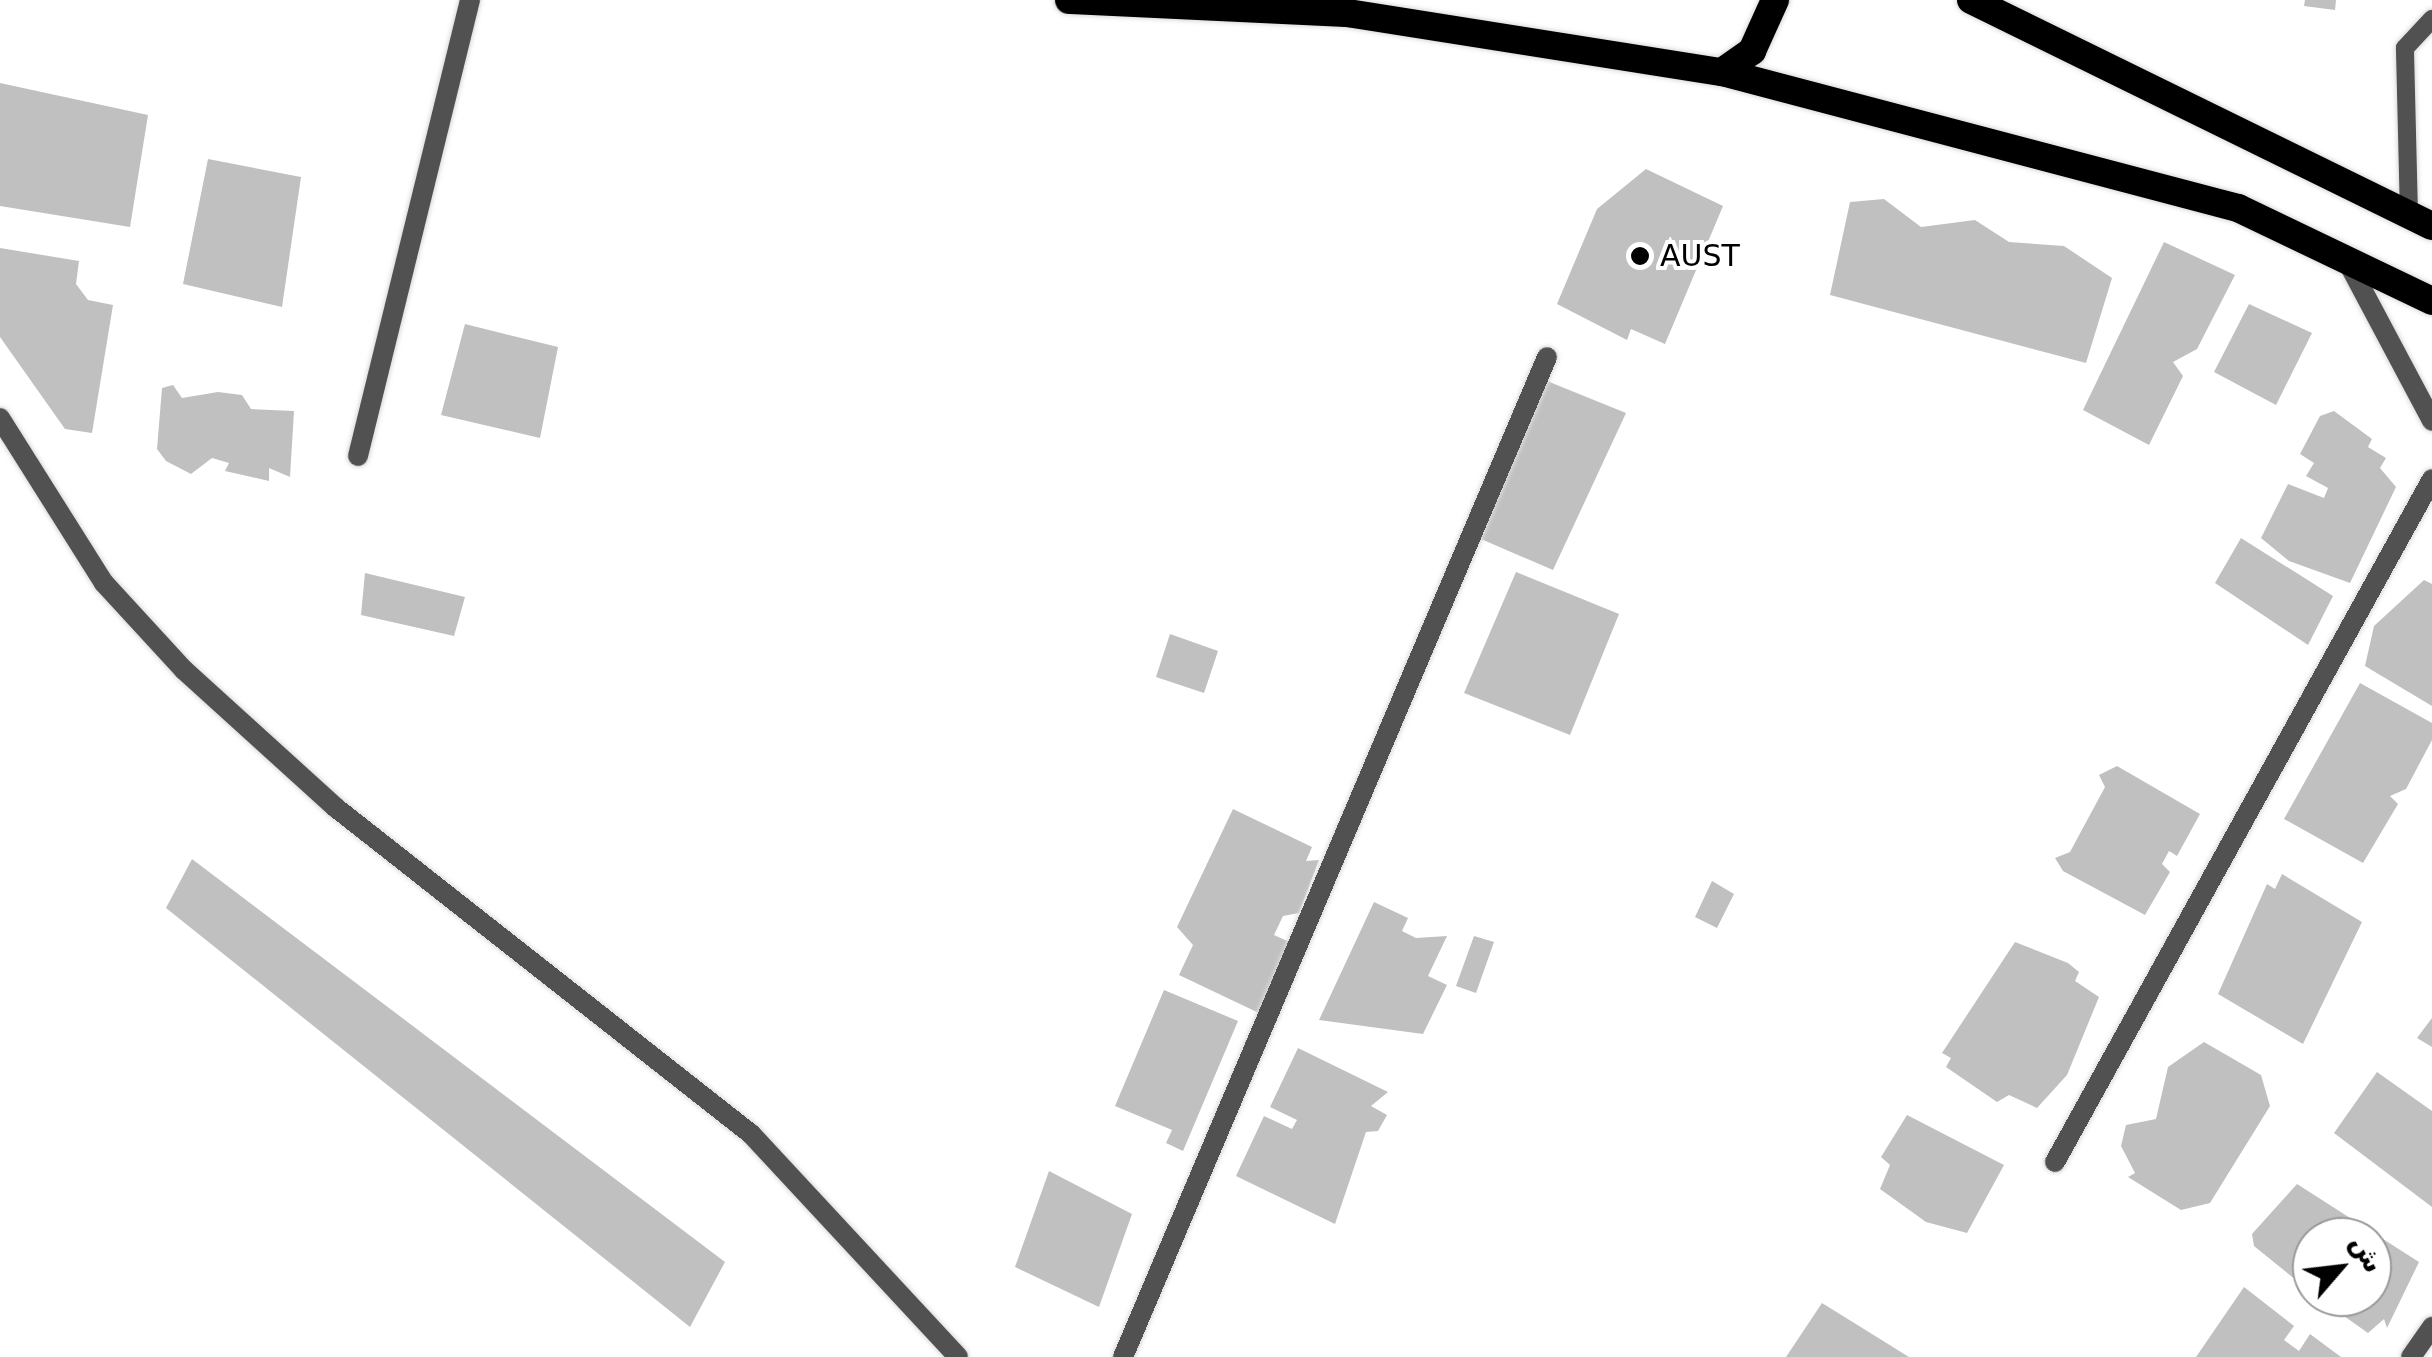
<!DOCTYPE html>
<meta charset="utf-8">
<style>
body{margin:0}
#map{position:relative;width:2432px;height:1357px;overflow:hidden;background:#fff;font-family:"DejaVu Sans",Cairo,sans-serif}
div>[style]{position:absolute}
.building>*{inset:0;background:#c0c0c0}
.roads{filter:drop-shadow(0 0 2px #dbdbdb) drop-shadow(0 0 2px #dbdbdb)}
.service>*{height:18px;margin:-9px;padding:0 9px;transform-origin:9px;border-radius:9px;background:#515151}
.minor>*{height:20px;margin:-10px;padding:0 10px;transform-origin:10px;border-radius:10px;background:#515151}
.trunk>*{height:28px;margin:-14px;padding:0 14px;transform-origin:14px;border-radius:14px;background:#000}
.dots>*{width:28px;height:28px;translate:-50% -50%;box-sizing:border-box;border:5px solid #fff;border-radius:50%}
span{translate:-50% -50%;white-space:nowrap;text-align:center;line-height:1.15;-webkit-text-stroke:8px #fff;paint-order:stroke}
.poi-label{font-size:30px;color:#000}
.left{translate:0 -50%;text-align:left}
.north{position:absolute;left:2292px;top:1217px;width:100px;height:100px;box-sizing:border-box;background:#fff;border:2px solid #999;border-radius:50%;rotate:62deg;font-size:28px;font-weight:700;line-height:40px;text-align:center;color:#000}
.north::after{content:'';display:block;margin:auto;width:35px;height:45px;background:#000;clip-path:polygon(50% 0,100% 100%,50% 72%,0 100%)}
</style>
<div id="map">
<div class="building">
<i style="clip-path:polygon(2305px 0,2336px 0,2335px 10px,2304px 6px)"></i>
<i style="clip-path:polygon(0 83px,148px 115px,130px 227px,0 206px)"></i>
<i style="clip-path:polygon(208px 159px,301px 177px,282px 307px,183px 284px)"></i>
<i style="clip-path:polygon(1646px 169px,1723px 206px,1665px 344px,1631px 329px,1627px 340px,1557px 304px,1597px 209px)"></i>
<i style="clip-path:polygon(1884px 199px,1921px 227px,1975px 220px,2009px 242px,2064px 246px,2112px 278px,2086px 363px,1830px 295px,1850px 202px)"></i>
<i style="clip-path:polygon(2164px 242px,2235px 275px,2197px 349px,2173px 362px,2183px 376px,2149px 445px,2083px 410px)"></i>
<i style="clip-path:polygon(0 248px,79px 261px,76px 284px,88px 300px,113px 305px,92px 433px,65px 429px,0 337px)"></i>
<i style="clip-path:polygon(2249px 304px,2312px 333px,2276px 405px,2214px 372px)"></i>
<i style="clip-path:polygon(465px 324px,558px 347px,540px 438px,441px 415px)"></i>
<i style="clip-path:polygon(1547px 381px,1626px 413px,1553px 570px,1481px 539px)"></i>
<i style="clip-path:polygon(173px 385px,182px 398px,218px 392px,242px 395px,251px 409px,294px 411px,290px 477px,269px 468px,269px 481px,225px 471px,229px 463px,212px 458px,191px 474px,166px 461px,157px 449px,162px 388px)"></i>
<i style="clip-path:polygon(2334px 411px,2372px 439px,2368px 447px,2386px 458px,2380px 468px,2396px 487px,2350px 583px,2289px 561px,2261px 538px,2288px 484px,2324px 498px,2328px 488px,2306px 476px,2314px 463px,2300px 454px,2320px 416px)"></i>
<i style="clip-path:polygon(2241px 538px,2333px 596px,2308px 645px,2215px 583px)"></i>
<i style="clip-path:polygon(1516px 572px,1619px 614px,1570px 735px,1464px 693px)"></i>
<i style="clip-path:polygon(365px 573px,465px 597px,454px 636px,361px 615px)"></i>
<i style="clip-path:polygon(2424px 580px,2432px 584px,2432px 706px,2365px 666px,2374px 626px)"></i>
<i style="clip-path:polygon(1170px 634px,1218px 651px,1204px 693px,1156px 677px)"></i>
<i style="clip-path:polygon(2360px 683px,2432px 723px,2432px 740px,2406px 789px,2390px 796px,2398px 804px,2363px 863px,2284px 819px)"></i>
<i style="clip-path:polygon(2117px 766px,2200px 814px,2177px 856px,2169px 851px,2162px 864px,2170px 872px,2145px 915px,2063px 871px,2055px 858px,2070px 852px,2105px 787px,2099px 775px)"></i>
<i style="clip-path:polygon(1233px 809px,1312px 847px,1306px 861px,1319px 860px,1299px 913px,1283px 916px,1274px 935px,1294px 944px,1261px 1014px,1179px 975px,1193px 945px,1177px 927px)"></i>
<i style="clip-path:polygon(192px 859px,725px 1262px,690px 1327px,166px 908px)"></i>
<i style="clip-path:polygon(2282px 874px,2362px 922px,2303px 1044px,2218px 994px,2267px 884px,2275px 889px)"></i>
<i style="clip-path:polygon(1712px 881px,1734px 894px,1717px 928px,1695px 917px)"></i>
<i style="clip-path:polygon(1374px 902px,1408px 918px,1402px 931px,1416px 938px,1447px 936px,1428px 976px,1447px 985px,1423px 1034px,1319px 1020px)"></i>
<i style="clip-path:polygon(1474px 936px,1494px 942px,1476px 993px,1456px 986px)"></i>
<i style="clip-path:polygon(2015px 942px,2068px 963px,2079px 972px,2075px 981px,2099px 997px,2067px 1075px,2037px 1108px,2009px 1095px,1997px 1102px,1946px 1067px,1951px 1058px,1942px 1053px)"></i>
<i style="clip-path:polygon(1164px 990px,1238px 1021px,1183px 1151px,1166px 1143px,1172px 1130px,1115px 1106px)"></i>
<i style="clip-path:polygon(2432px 1018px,2432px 1047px,2417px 1038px)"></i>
<i style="clip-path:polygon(2204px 1042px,2261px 1075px,2270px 1106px,2210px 1203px,2181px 1210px,2128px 1177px,2135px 1173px,2121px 1146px,2126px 1125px,2156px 1119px,2168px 1067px)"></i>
<i style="clip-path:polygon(1298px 1048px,1388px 1092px,1371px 1106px,1387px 1115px,1378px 1131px,1366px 1132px,1335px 1224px,1236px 1176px,1264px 1116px,1292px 1129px,1297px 1120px,1270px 1107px)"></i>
<i style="clip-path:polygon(2377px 1072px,2432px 1111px,2432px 1207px,2334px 1133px)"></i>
<i style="clip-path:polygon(1907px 1115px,2004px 1165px,1967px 1233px,1926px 1222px,1880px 1189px,1890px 1165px,1881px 1157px)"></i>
<i style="clip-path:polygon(1049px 1171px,1132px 1214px,1099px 1307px,1015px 1267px)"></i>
<i style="clip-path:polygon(2297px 1184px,2419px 1262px,2387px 1328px,2384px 1319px,2368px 1333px,2317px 1297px,2372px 1297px,2372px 1237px,2312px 1237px,2312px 1293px,2254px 1246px,2252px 1234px)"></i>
<i style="clip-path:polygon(2244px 1287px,2294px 1326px,2284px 1340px,2299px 1351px,2310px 1334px,2341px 1357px,2196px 1357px)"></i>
<i style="clip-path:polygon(1822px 1303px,1909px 1357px,1786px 1357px)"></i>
</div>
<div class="roads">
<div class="service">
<i style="left:2409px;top:215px;width:167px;rotate:-91.4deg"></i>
<i style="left:2405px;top:48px;width:40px;rotate:-47deg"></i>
</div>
<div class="minor">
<i style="left:2347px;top:261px;width:181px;rotate:62deg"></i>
<i style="left:0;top:418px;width:195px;rotate:57.8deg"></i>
<i style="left:104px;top:583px;width:118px;rotate:47.4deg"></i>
<i style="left:184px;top:670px;width:204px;rotate:42.2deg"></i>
<i style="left:335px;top:807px;width:529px;rotate:38.17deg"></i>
<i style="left:751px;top:1134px;width:304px;rotate:47.1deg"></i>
<i style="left:358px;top:456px;width:470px;rotate:-76.2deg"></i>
<i style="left:2055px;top:1162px;width:780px;rotate:-61.1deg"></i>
<i style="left:1123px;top:1357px;width:1086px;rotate:-67.02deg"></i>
<i style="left:2411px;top:1357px;width:37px;rotate:-55deg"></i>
</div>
<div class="trunk">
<i style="left:1069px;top:0;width:279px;rotate:2.7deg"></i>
<i style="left:1348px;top:13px;width:379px;rotate:9deg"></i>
<i style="left:1722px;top:72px;width:534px;rotate:14.77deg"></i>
<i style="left:2238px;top:208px;width:215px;rotate:25.6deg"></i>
<i style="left:1971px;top:0;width:513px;rotate:26.12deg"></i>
<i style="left:1722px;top:72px;width:37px;rotate:-35deg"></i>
<i style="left:1752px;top:51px;width:56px;rotate:-65.7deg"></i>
</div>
</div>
<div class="dots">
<i style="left:1640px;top:256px;background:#000"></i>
</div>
<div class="poi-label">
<span class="left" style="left:1660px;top:256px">AUST</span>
</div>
<div class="north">ش</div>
</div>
